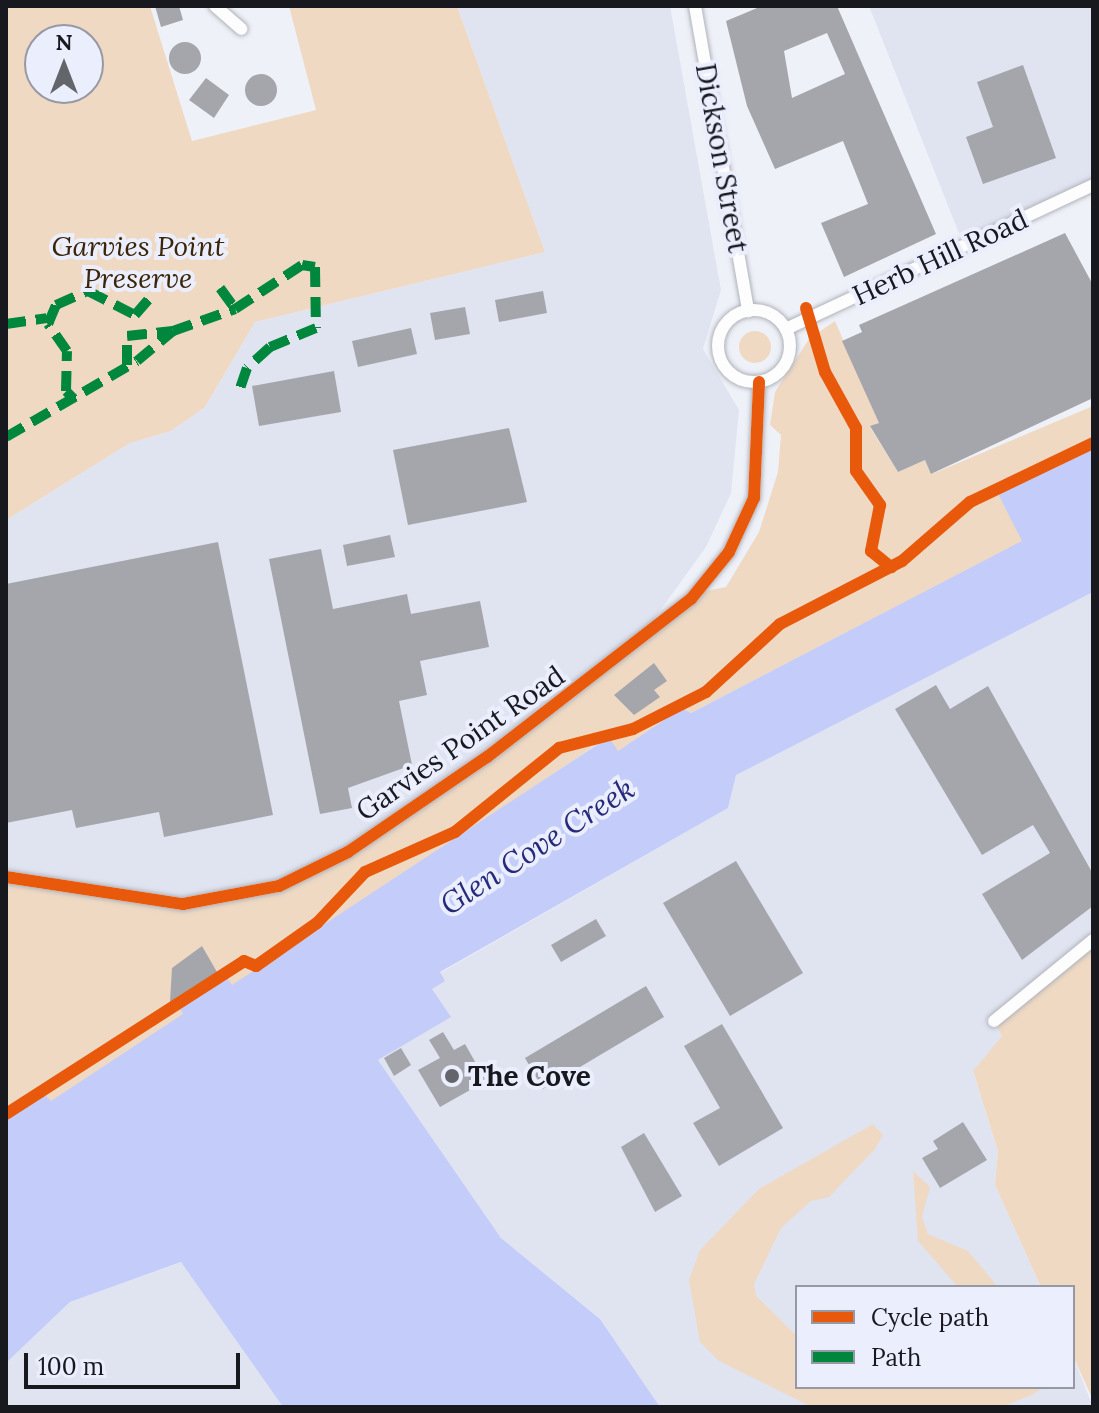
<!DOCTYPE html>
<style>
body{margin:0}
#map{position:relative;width:1099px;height:1413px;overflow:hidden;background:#eff1f9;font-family:Lora,serif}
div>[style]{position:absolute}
.built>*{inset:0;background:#e0e4f1}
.green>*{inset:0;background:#efd9c3}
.round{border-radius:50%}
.water>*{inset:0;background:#c4cdf9}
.building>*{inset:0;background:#a4a6ac}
.roads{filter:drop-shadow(0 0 2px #b1b3ba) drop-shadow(0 0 2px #b1b3ba)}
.minor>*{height:12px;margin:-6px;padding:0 6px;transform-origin:6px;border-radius:6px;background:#fdfdfe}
.minor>.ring{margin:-6px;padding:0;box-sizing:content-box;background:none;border:12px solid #fdfdfe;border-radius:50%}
.quiet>*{height:10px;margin-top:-5px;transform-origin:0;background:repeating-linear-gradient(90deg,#00873e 0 20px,transparent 0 30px)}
.cycleway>*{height:12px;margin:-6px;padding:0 6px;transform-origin:6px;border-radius:6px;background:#e8590c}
.dots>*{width:22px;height:22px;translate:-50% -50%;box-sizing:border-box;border:4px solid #ebeefd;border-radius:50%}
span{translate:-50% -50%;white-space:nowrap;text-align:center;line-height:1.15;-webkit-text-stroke:8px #ebeefd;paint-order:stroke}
.street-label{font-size:28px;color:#17191f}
.park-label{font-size:28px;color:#3b2407;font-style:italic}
.poi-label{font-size:28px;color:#17191f;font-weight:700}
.left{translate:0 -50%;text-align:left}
.water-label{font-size:30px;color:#272a7b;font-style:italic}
.frame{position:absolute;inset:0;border:8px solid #17191f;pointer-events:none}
.legend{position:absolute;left:795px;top:1285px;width:280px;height:104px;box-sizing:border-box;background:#ebeefd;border:2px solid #9699a4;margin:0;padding:10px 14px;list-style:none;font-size:24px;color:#17191f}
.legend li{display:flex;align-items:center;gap:16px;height:40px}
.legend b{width:40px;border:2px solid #9699a4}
.north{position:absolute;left:24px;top:24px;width:80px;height:80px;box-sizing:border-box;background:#ebeefd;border:2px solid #9699a4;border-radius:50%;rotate:0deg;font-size:22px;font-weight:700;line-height:32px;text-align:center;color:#17191f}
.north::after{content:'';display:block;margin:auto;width:28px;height:36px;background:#63656b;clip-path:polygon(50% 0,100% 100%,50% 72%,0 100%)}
.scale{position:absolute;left:24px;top:1353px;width:216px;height:36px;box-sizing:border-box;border:4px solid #17191f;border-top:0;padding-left:10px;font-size:24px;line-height:28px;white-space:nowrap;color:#17191f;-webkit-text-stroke:6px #ebeefd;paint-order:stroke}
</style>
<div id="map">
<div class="built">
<i style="clip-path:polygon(457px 6px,670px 6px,721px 290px,703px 349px,739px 410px,731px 493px,706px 547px,628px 655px,347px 851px,264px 888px,182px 902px,6px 877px,6px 520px,130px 443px,171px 431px,205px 407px,255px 322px,545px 252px)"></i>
<i style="clip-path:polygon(869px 6px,1093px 6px,1093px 185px,964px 246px)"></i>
<i style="clip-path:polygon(1093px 592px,1093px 939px,973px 1072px,998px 1151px,995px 1185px,1041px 1287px,797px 1287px,797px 1387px,1073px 1387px,1073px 1356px,1093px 1407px,660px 1407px,600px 1319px,501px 1238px,378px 1060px,448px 1017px,432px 989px,440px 973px,728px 808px,735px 775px)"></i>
<i style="clip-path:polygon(182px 1262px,283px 1407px,6px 1407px,6px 1363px,70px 1302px)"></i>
</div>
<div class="green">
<i style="clip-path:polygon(evenodd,6px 6px,150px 6px,192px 141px,316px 110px,289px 6px,457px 6px,545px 252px,255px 322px,205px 407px,171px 431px,130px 443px,6px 520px,6px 6px,88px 40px,88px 88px,40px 88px,40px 40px,88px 40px)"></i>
<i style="clip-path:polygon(835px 321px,879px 423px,870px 427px,898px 472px,925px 460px,932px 474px,1093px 406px,1093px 445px,997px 492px,1023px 541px,691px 713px,682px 708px,617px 752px,608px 737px,47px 1115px,6px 1132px,6px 877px,140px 898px,221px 898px,313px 870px,628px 655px,706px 591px,726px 587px,759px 532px,778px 472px,781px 435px,770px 425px,775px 392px,809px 339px)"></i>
<i class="round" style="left:739px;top:331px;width:32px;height:32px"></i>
<i style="clip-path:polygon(1093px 939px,1093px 1400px,1073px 1356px,1073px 1287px,1041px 1287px,995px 1185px,998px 1151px,973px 1071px,1002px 1036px,995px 1022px)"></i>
<i style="clip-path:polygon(873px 1124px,883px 1135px,875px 1149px,829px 1197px,811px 1201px,781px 1228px,754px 1284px,756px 1296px,797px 1336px,797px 1387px,1043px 1387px,1034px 1394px,1002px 1407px,812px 1407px,719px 1361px,700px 1342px,689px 1280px,700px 1250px,759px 1189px)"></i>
<i style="clip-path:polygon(913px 1171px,930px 1187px,922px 1217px,928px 1234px,968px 1251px,998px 1287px,958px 1287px,918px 1241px)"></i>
</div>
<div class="water">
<i style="clip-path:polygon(1093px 445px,1093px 592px,736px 775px,728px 808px,440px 972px,445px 981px,432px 989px,451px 1017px,378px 1060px,501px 1238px,600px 1319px,660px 1407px,283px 1407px,181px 1262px,70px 1302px,6px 1363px,6px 1118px,44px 1094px,51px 1101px,183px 1014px,178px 1005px,225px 975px,232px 985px,609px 737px,618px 751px,682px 708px,691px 713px,1022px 541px,997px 492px)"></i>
</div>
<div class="building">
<i style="clip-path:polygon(155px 6px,179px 6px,183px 20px,161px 27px)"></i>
<i style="clip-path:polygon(evenodd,762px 6px,837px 6px,936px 234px,844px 277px,821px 223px,868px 204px,843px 141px,775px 169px,747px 106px,726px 21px,762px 6px,827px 33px,845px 74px,792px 98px,784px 51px,827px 33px)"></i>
<i class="round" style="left:169px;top:42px;width:32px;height:32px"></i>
<i style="clip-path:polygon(1023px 65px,1056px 158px,983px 184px,966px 137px,993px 127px,977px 82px)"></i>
<i class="round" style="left:245px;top:74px;width:32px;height:32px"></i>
<i style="clip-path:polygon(206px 78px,229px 95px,214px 118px,189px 100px)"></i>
<i style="clip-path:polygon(1065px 233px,1093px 285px,1093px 398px,931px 474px,925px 460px,898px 472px,870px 426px,879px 423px,842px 341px,862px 332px,859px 325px)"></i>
<i style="clip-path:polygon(543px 291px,547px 313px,499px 322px,495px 300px)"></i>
<i style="clip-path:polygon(465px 307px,470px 334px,435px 340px,430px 313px)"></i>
<i style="clip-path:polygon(411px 328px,417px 354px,358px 367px,352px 341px)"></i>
<i style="clip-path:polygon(334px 371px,341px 412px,259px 426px,252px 386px)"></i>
<i style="clip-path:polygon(509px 428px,527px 502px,408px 525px,393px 450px)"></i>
<i style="clip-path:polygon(390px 535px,395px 557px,347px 566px,343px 545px)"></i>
<i style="clip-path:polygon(218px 542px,273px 815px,164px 837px,159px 812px,76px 828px,72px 810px,6px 823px,6px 584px)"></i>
<i style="clip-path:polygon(321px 549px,333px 609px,407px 594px,411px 614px,480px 601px,489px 647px,420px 661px,427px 695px,399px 701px,412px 765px,348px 788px,352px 808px,320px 814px,269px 559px)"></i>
<i style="clip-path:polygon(654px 663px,667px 681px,654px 690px,660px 697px,634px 715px,614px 695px)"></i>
<i style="clip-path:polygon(936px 685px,950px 709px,988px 686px,1093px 874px,1093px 906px,1022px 960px,982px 894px,1050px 853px,1033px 825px,982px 855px,895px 709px)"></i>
<i style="clip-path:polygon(736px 861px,803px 973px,730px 1016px,663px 903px)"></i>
<i style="clip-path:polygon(596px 919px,606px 936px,561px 962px,551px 945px)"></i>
<i style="clip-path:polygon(202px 946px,217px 972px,170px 1002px,172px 968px)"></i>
<i style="clip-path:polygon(646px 986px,664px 1017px,543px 1089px,525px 1058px)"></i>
<i style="clip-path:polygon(722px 1024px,783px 1128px,719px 1166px,693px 1123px,720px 1108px,684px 1046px)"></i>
<i style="clip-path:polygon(443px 1032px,454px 1050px,465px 1044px,486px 1081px,440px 1107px,418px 1070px,440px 1058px,429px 1040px)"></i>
<i style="clip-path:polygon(401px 1048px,411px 1065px,394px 1076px,384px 1058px)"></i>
<i style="clip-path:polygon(963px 1122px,987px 1160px,940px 1188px,922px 1158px,938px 1149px,933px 1141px)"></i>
<i style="clip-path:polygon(644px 1133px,682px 1196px,655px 1212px,621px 1147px)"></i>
</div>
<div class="roads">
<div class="minor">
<i style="left:215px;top:6px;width:35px;rotate:41deg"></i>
<i style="left:695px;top:6px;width:310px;rotate:80.1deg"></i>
<i class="ring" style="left:718px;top:310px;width:60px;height:60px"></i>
<i style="left:786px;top:329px;width:339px;rotate:-25.1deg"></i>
<i style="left:6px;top:877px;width:179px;rotate:8.7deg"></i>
<i style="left:183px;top:904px;width:98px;rotate:-10.6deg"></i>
<i style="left:279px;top:886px;width:77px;rotate:-26.2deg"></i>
<i style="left:348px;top:852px;width:168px;rotate:-34.4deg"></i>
<i style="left:487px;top:757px;width:258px;rotate:-37.8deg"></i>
<i style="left:691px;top:599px;width:60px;rotate:-51deg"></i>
<i style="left:729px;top:552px;width:60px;rotate:-65.2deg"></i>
<i style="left:754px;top:498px;width:116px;rotate:-87.5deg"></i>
<i style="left:994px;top:1021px;width:128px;rotate:-39.3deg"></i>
</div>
</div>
<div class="quiet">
<i style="left:220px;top:288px;width:26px;rotate:54deg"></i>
<i style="left:6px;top:324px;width:41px;rotate:-8.3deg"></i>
<i style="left:127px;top:365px;width:29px;rotate:-90deg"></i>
<i style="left:127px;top:336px;width:46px;rotate:-6.2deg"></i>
<i style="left:74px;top:399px;width:11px;rotate:-135deg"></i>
<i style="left:66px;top:391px;width:40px;rotate:-88.6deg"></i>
<i style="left:67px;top:351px;width:33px;rotate:-125deg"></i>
<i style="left:48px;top:324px;width:21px;rotate:-67deg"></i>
<i style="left:56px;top:305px;width:35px;rotate:-24deg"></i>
<i style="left:88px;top:291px;width:53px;rotate:27.1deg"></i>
<i style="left:135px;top:315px;width:21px;rotate:-49deg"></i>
<i style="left:6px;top:437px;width:151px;rotate:-30.1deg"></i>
<i style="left:137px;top:361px;width:47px;rotate:-39.8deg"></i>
<i style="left:173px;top:331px;width:66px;rotate:-19.5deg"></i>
<i style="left:235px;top:309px;width:80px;rotate:-33.3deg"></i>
<i style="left:302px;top:265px;width:13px;rotate:9deg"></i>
<i style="left:315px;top:267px;width:61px;rotate:89.1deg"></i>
<i style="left:316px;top:328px;width:50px;rotate:157.6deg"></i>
<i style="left:270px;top:347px;width:31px;rotate:138deg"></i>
<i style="left:247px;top:368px;width:21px;rotate:109deg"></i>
</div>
<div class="cycleway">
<i style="left:806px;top:308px;width:67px;rotate:73.5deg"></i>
<i style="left:825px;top:372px;width:64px;rotate:61deg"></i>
<i style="left:856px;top:428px;width:43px;rotate:90deg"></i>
<i style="left:856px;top:471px;width:42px;rotate:54.8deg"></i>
<i style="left:880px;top:505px;width:47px;rotate:101.1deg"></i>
<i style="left:871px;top:551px;width:26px;rotate:39deg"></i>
<i style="left:6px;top:877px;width:179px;rotate:8.7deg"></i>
<i style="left:183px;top:904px;width:98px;rotate:-10.6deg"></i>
<i style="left:279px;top:886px;width:77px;rotate:-26.2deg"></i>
<i style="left:348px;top:852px;width:168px;rotate:-34.4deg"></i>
<i style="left:487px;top:757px;width:258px;rotate:-37.8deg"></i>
<i style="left:691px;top:599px;width:60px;rotate:-51deg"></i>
<i style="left:729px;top:552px;width:60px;rotate:-65.2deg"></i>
<i style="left:754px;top:498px;width:116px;rotate:-87.5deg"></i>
<i style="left:6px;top:1114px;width:283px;rotate:-32.7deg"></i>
<i style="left:244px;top:961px;width:13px;rotate:23deg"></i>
<i style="left:256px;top:966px;width:75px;rotate:-35.2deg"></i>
<i style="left:317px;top:923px;width:70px;rotate:-46.7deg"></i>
<i style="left:365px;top:872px;width:98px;rotate:-24deg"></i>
<i style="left:455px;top:832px;width:134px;rotate:-38.9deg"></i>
<i style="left:559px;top:748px;width:76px;rotate:-14.4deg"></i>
<i style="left:633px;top:729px;width:82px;rotate:-26.9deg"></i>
<i style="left:706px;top:692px;width:100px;rotate:-42.6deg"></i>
<i style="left:780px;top:624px;width:137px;rotate:-27.3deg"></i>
<i style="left:902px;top:561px;width:90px;rotate:-40.9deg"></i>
<i style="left:970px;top:502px;width:136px;rotate:-25.6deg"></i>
</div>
<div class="dots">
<i style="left:452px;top:1076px;background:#63656b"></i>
</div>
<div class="street-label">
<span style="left:722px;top:158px;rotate:80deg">Dickson Street</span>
<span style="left:940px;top:257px;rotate:-25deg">Herb Hill Road</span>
<span style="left:460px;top:743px;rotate:-35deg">Garvies Point Road</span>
</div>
<div class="park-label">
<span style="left:138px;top:262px">Garvies Point<br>Preserve</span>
</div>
<div class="poi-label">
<span class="left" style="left:468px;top:1076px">The Cove</span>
</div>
<div class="water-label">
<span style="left:537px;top:846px;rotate:-33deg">Glen Cove Creek</span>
</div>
<div class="frame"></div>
<ul class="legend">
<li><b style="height:10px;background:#e8590c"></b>Cycle path</li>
<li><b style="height:10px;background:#00873e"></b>Path</li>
</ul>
<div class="north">N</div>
<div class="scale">100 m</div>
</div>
